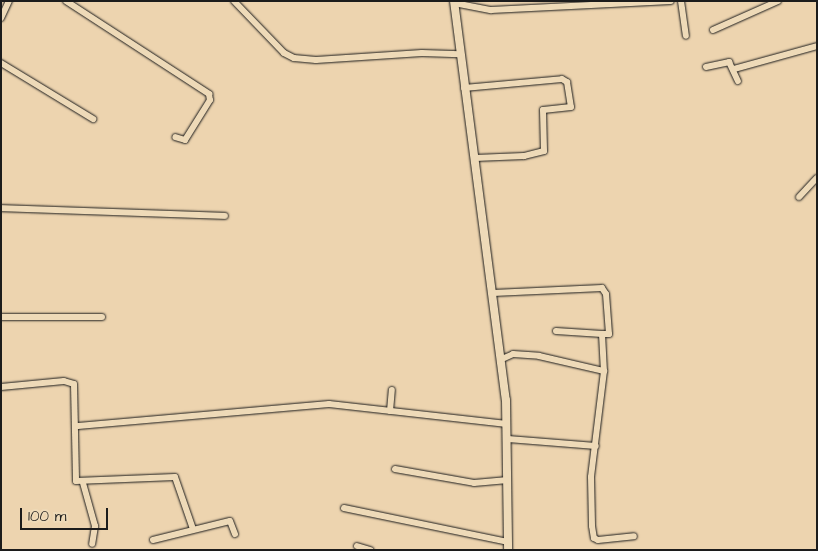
<!DOCTYPE html>
<style>
body{margin:0}
#map{position:relative;width:818px;height:551px;overflow:hidden;background:#edd4af;font-family:"Architects Daughter",sans-serif}
div>[style]{position:absolute}
.roads{filter:drop-shadow(0 0 1px #1c1c1c) drop-shadow(0 0 1px #1c1c1c)}
.minor>*{height:6px;margin:-3px;padding:0 3px;transform-origin:3px;border-radius:3px;background:#eedab8}
.tertiary>*{height:8px;margin:-4px;padding:0 4px;transform-origin:4px;border-radius:4px;background:#eedab8}
span{translate:-50% -50%;white-space:nowrap;text-align:center;line-height:1.15;-webkit-text-stroke:4.5px #eedab8;paint-order:stroke}
.frame{position:absolute;inset:0;border:2px solid #1c1c1c;pointer-events:none}
.scale{position:absolute;left:20px;top:508px;width:88px;height:22px;box-sizing:border-box;border:2px solid #1c1c1c;border-top:0;padding-left:6px;font-size:15px;line-height:18px;white-space:nowrap;color:#1c1c1c;-webkit-text-stroke:4px #eedab8;paint-order:stroke}
</style>
<div id="map">
<div class="roads">
<div class="minor">
<i style="left:66px;top:1px;width:171px;rotate:33deg"></i>
<i style="left:209px;top:94px;width:6px;rotate:81deg"></i>
<i style="left:210px;top:100px;width:47px;rotate:122deg"></i>
<i style="left:185px;top:140px;width:10px;rotate:-163deg"></i>
<i style="left:234px;top:1px;width:72px;rotate:46.1deg"></i>
<i style="left:284px;top:53px;width:11px;rotate:27deg"></i>
<i style="left:294px;top:58px;width:22px;rotate:5deg"></i>
<i style="left:316px;top:60px;width:106px;rotate:-3.8deg"></i>
<i style="left:422px;top:53px;width:38px;rotate:2deg"></i>
<i style="left:681px;top:1px;width:35px;rotate:82deg"></i>
<i style="left:454px;top:3px;width:38px;rotate:11deg"></i>
<i style="left:491px;top:10px;width:180px;rotate:-2.9deg"></i>
<i style="left:1px;top:18px;width:19px;rotate:-65deg"></i>
<i style="left:713px;top:30px;width:71px;rotate:-24deg"></i>
<i style="left:1px;top:63px;width:108px;rotate:31.3deg"></i>
<i style="left:706px;top:67px;width:24px;rotate:-12deg"></i>
<i style="left:729px;top:62px;width:21px;rotate:65deg"></i>
<i style="left:734px;top:69px;width:86px;rotate:-15.5deg"></i>
<i style="left:464px;top:88px;width:98px;rotate:-5.2deg"></i>
<i style="left:562px;top:79px;width:6px;rotate:31deg"></i>
<i style="left:567px;top:82px;width:25px;rotate:81deg"></i>
<i style="left:571px;top:107px;width:28px;rotate:174deg"></i>
<i style="left:543px;top:110px;width:41px;rotate:88.6deg"></i>
<i style="left:544px;top:151px;width:21px;rotate:166deg"></i>
<i style="left:524px;top:156px;width:49px;rotate:177.7deg"></i>
<i style="left:799px;top:197px;width:26px;rotate:-47deg"></i>
<i style="left:1px;top:208px;width:224px;rotate:2deg"></i>
<i style="left:493px;top:293px;width:109px;rotate:-2.6deg"></i>
<i style="left:602px;top:288px;width:7px;rotate:56deg"></i>
<i style="left:606px;top:294px;width:40px;rotate:85.7deg"></i>
<i style="left:609px;top:334px;width:7px;rotate:180deg"></i>
<i style="left:1px;top:317px;width:101px"></i>
<i style="left:556px;top:331px;width:46px;rotate:3.7deg"></i>
<i style="left:602px;top:334px;width:37px;rotate:87deg"></i>
<i style="left:502px;top:359px;width:12px;rotate:-24deg"></i>
<i style="left:513px;top:354px;width:26px;rotate:4deg"></i>
<i style="left:539px;top:356px;width:67px;rotate:13deg"></i>
<i style="left:604px;top:371px;width:107px;rotate:97deg"></i>
<i style="left:591px;top:477px;width:49px;rotate:88.8deg"></i>
<i style="left:592px;top:526px;width:12px;rotate:81deg"></i>
<i style="left:594px;top:538px;width:4px;rotate:27deg"></i>
<i style="left:598px;top:540px;width:36px;rotate:-6deg"></i>
<i style="left:1px;top:387px;width:63px;rotate:-5.4deg"></i>
<i style="left:64px;top:381px;width:10px;rotate:17deg"></i>
<i style="left:74px;top:384px;width:97px;rotate:88.8deg"></i>
<i style="left:76px;top:481px;width:99px;rotate:-2.3deg"></i>
<i style="left:175px;top:477px;width:55px;rotate:70.9deg"></i>
<i style="left:390px;top:411px;width:21px;rotate:-85deg"></i>
<i style="left:78px;top:426px;width:252px;rotate:-5deg"></i>
<i style="left:329px;top:404px;width:179px;rotate:6.4deg"></i>
<i style="left:508px;top:439px;width:88px;rotate:4.5deg"></i>
<i style="left:395px;top:469px;width:80px;rotate:10deg"></i>
<i style="left:474px;top:483px;width:34px;rotate:-5deg"></i>
<i style="left:83px;top:483px;width:45px;rotate:74.4deg"></i>
<i style="left:95px;top:526px;width:18px;rotate:99deg"></i>
<i style="left:344px;top:508px;width:167px;rotate:11.7deg"></i>
<i style="left:153px;top:540px;width:79px;rotate:-13.9deg"></i>
<i style="left:230px;top:521px;width:14px;rotate:69deg"></i>
<i style="left:357px;top:546px;width:14px;rotate:17deg"></i>
</div>
<div class="tertiary">
<i style="left:454px;top:1px;width:402px;rotate:82.6deg"></i>
<i style="left:506px;top:400px;width:150px;rotate:89.2deg"></i>
</div>
</div>
<div class="frame"></div>
<div class="scale">100 m</div>
</div>
